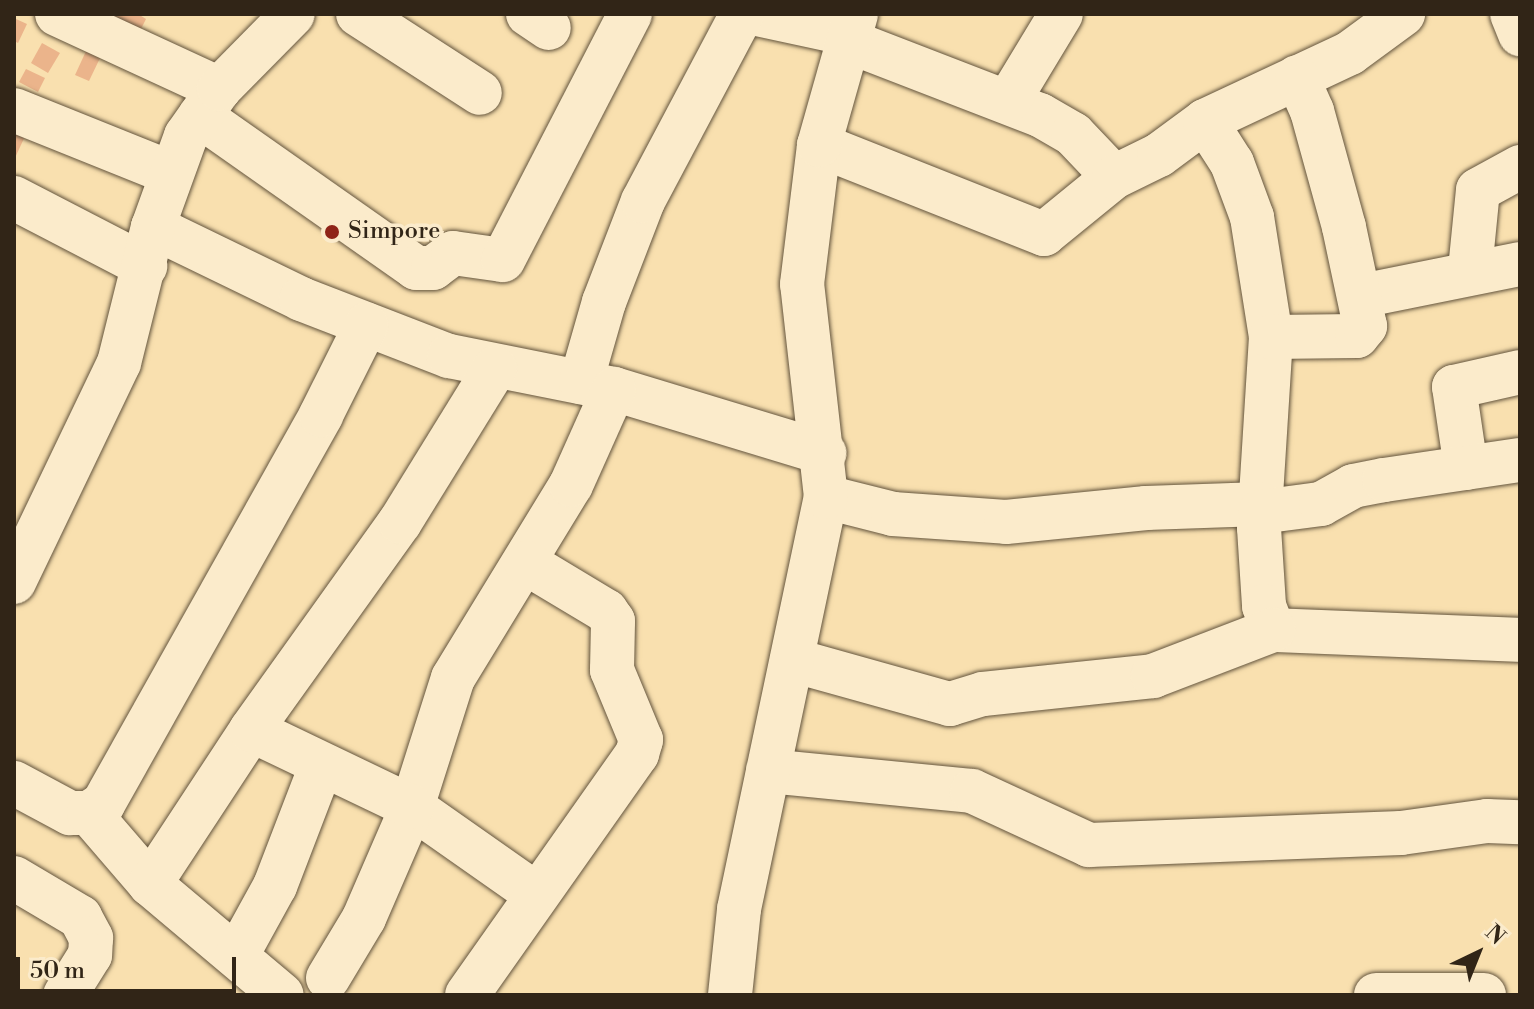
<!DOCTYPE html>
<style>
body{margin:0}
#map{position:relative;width:1534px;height:1009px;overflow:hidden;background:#f9e0af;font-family:"Libre Bodoni",serif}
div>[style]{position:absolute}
.building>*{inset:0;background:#ebb48b}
.roads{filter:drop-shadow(0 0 2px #63543d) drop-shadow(0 0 2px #63543d)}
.minor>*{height:44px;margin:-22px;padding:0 22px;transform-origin:22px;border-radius:22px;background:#fbebcb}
.dots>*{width:22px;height:22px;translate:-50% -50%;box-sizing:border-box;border:4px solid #fbebcb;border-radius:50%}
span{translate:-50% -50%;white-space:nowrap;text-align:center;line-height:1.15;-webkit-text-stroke:7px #fbebcb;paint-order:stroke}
.poi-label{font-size:24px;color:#312517}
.left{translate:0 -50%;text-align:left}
.frame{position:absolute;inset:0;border:16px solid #312517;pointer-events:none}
.north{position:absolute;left:1438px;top:913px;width:80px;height:80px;-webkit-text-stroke:6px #fbebcb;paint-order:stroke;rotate:43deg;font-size:22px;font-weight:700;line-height:32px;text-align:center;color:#312517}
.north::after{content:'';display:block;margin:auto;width:28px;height:36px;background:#312517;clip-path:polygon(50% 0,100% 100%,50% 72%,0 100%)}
.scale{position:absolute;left:16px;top:957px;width:220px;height:36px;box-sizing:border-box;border:4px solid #312517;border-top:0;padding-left:10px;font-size:24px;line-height:28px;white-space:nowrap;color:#312517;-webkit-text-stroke:6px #fbebcb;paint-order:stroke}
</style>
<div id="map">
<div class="building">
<i style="clip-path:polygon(101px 14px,138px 14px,146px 19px,138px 35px)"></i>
<i style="clip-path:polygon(16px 19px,27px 24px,18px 43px,14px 41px)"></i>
<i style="clip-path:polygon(42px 43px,60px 53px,48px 73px,31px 63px)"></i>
<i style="clip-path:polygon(87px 49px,101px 56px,89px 81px,75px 75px)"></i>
<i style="clip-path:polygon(26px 69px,45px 78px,38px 92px,19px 82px)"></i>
<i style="clip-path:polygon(14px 126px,27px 132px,14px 160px)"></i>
</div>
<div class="roads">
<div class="minor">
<i style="left:57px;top:14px;width:179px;rotate:24.8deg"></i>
<i style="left:358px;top:14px;width:145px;rotate:32.9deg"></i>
<i style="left:528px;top:14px;width:25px;rotate:34deg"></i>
<i style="left:757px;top:14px;width:95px;rotate:12.1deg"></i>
<i style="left:1512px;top:14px;width:22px;rotate:68deg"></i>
<i style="left:848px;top:41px;width:206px;rotate:21.1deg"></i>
<i style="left:1040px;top:115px;width:38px;rotate:30deg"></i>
<i style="left:1073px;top:134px;width:59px;rotate:46.4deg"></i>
<i style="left:1009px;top:100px;width:100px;rotate:-58.8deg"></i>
<i style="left:14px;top:110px;width:169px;rotate:21.9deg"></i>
<i style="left:200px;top:116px;width:264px;rotate:35.1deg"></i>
<i style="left:416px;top:268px;width:17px"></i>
<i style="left:433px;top:268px;width:25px;rotate:-37deg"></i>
<i style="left:453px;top:253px;width:50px;rotate:8deg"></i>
<i style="left:503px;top:260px;width:277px;rotate:-62.7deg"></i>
<i style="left:1205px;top:121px;width:50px;rotate:57.3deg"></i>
<i style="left:1232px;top:163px;width:58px;rotate:69.7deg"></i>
<i style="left:1252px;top:217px;width:121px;rotate:81deg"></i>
<i style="left:1271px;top:337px;width:191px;rotate:93.6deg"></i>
<i style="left:1259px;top:528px;width:78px;rotate:86.3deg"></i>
<i style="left:1264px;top:606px;width:26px;rotate:69deg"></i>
<i style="left:1273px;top:630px;width:247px;rotate:2.3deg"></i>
<i style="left:819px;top:145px;width:242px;rotate:21.6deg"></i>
<i style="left:1044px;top:234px;width:90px;rotate:-39.2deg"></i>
<i style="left:1114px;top:177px;width:50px;rotate:-26.1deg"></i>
<i style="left:1159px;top:155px;width:57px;rotate:-36.5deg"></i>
<i style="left:1205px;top:121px;width:160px;rotate:-25.1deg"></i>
<i style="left:1350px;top:53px;width:66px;rotate:-36.3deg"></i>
<i style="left:14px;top:198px;width:148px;rotate:27.4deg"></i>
<i style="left:153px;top:227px;width:165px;rotate:25.9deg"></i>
<i style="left:301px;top:299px;width:159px;rotate:21.1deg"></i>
<i style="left:449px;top:356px;width:168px;rotate:11.3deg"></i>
<i style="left:614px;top:389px;width:220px;rotate:16.9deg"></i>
<i style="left:1470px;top:270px;width:80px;rotate:-84.3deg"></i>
<i style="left:1478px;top:190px;width:48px;rotate:-28.7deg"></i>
<i style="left:1361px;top:296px;width:162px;rotate:-11.4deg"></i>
<i style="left:1271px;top:337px;width:86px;rotate:-0.7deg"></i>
<i style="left:1357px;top:336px;width:13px;rotate:-51deg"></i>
<i style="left:1365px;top:326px;width:101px;rotate:-102deg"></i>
<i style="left:1344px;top:227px;width:120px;rotate:-105.4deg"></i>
<i style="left:1312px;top:111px;width:37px;rotate:-114deg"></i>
<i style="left:581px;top:382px;width:83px;rotate:-74deg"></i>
<i style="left:604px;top:302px;width:108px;rotate:-68.9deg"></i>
<i style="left:643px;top:201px;width:212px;rotate:-62.1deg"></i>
<i style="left:1466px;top:468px;width:82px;rotate:-98.4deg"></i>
<i style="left:1454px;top:387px;width:68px;rotate:-12.8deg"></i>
<i style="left:826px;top:497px;width:69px;rotate:14.2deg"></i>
<i style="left:893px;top:514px;width:113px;rotate:4deg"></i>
<i style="left:1006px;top:522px;width:141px;rotate:-5.7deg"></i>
<i style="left:1146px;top:508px;width:115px;rotate:-2deg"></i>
<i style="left:1260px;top:512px;width:62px;rotate:-7.5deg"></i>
<i style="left:1321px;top:504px;width:37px;rotate:-29deg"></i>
<i style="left:1353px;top:486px;width:32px;rotate:-11deg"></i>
<i style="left:1384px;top:480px;width:137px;rotate:-8.4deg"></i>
<i style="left:14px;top:582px;width:243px;rotate:-64.4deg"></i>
<i style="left:119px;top:363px;width:140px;rotate:-76deg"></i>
<i style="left:153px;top:227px;width:97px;rotate:-70.1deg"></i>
<i style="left:186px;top:136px;width:57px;rotate:-54.9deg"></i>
<i style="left:219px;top:89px;width:105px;rotate:-45.4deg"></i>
<i style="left:792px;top:660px;width:164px;rotate:15.6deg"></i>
<i style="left:950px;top:704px;width:34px;rotate:-17deg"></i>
<i style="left:983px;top:694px;width:171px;rotate:-6deg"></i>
<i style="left:1153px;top:676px;width:129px;rotate:-21deg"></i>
<i style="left:768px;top:771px;width:205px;rotate:5.6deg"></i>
<i style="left:972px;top:791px;width:129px;rotate:24.8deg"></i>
<i style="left:1089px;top:845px;width:312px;rotate:-2.2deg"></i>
<i style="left:1401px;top:833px;width:87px;rotate:-7.9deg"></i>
<i style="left:1487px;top:821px;width:33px;rotate:2deg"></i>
<i style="left:14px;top:783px;width:64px;rotate:28.2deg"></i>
<i style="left:70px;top:813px;width:19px"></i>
<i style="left:89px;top:813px;width:17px;rotate:-33deg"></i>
<i style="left:103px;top:804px;width:446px;rotate:-60.7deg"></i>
<i style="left:321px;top:415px;width:101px;rotate:-63.4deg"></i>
<i style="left:89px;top:813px;width:94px;rotate:49.3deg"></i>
<i style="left:150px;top:884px;width:172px;rotate:40.1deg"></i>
<i style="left:14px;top:878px;width:77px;rotate:30.6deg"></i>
<i style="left:80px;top:917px;width:24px;rotate:62deg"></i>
<i style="left:91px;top:938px;width:17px;rotate:93deg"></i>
<i style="left:90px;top:955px;width:47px;rotate:122deg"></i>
<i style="left:150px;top:884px;width:184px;rotate:-56.7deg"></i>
<i style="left:536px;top:894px;width:151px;rotate:-144.9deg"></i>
<i style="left:412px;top:807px;width:135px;rotate:-72.4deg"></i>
<i style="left:453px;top:678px;width:226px;rotate:-58.6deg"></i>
<i style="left:571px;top:485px;width:105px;rotate:-65.9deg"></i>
<i style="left:237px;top:955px;width:79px;rotate:-61.2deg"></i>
<i style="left:275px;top:886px;width:129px;rotate:-69deg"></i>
<i style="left:328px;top:978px;width:70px;rotate:-59deg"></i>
<i style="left:364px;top:918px;width:121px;rotate:-66.6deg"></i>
<i style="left:412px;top:807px;width:178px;rotate:-154.4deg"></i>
<i style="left:251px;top:730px;width:256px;rotate:-54.4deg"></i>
<i style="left:400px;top:522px;width:181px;rotate:-58.3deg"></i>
<i style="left:467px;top:995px;width:295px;rotate:-54.8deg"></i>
<i style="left:637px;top:754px;width:15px;rotate:-74deg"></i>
<i style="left:641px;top:740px;width:76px;rotate:-112.5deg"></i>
<i style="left:612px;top:670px;width:49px;rotate:-88.8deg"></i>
<i style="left:613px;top:621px;width:12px;rotate:-125deg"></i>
<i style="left:606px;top:611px;width:93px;rotate:-149deg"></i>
<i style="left:730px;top:995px;width:86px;rotate:-84deg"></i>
<i style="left:739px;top:909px;width:421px;rotate:-78.1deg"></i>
<i style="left:826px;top:497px;width:214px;rotate:-96.4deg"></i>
<i style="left:802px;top:284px;width:140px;rotate:-83deg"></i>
<i style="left:819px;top:145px;width:136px;rotate:-74.2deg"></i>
<i style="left:1376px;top:995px;width:108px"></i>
</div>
</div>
<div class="dots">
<i style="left:332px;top:232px;background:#8f2418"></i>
</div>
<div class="poi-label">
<span class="left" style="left:348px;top:232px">Simpore</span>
</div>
<div class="frame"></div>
<div class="north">N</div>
<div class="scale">50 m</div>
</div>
